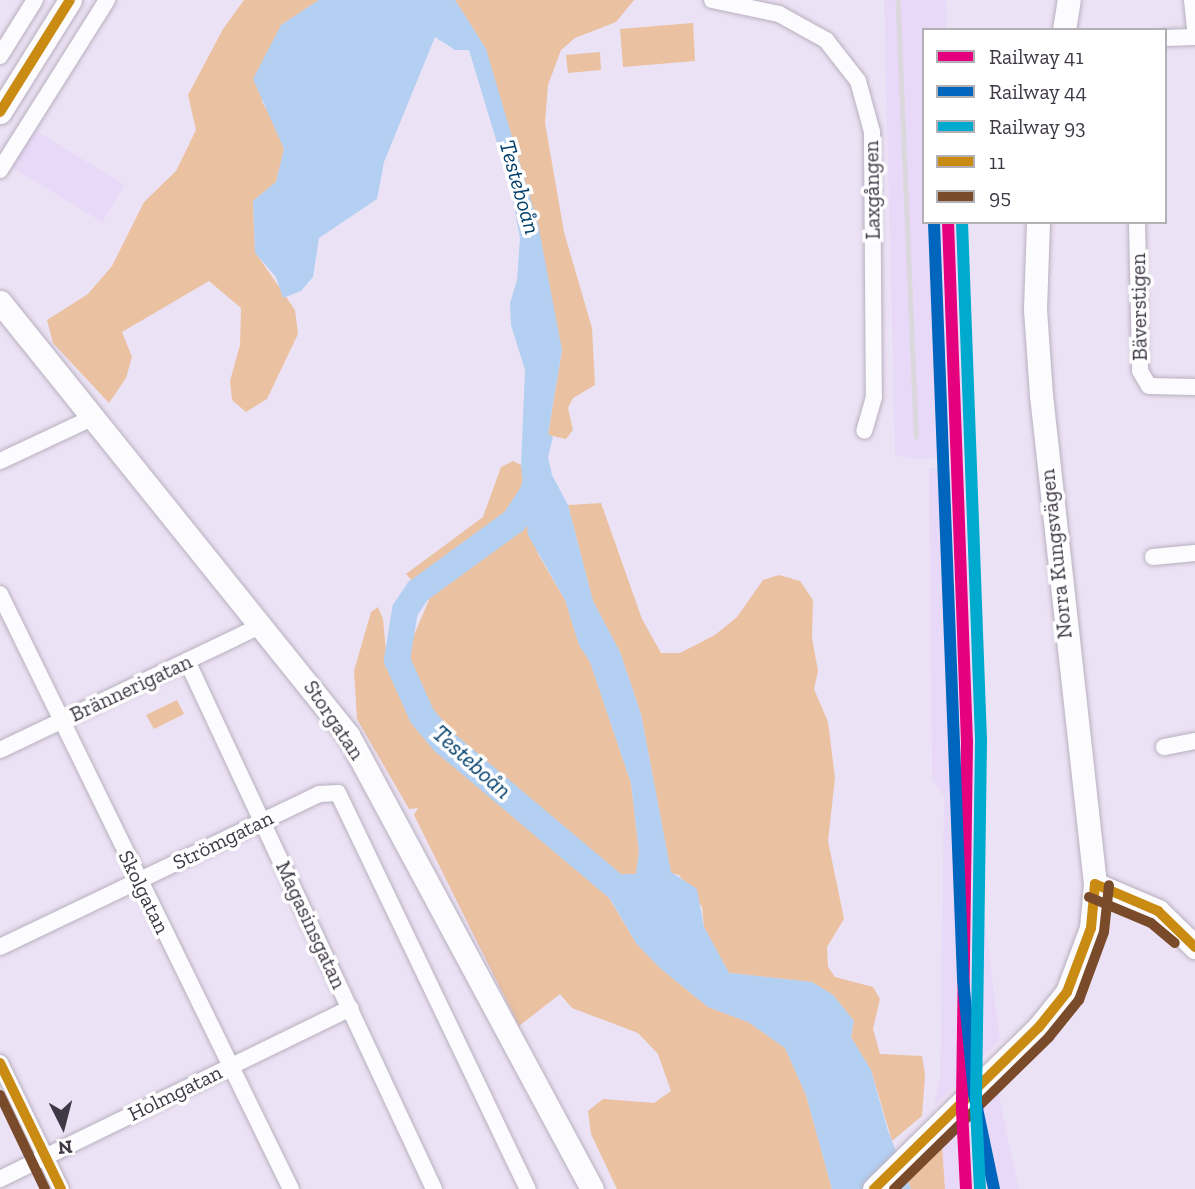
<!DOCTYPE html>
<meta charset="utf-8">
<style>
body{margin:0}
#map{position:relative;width:1195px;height:1189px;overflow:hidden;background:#ece2f5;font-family:"Zilla Slab",serif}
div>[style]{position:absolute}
.built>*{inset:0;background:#e9d9f8}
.green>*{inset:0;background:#eac1a1}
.water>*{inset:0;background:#b3cff2}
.river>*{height:26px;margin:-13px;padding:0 13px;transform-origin:13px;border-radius:13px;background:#b3cff2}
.roads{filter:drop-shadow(0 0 2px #b8b0bf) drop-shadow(0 0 2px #b8b0bf)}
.street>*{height:16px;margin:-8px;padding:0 8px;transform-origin:8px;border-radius:8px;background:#fcfbfe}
.secondary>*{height:23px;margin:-11.5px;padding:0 11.5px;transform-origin:11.5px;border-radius:11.5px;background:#fcfbfe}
.rail>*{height:4.5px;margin:-2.25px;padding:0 2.25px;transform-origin:2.25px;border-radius:2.25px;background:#dad7dd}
.bus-1>*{height:10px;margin:-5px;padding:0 5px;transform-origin:5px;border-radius:5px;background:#c98b12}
.bus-2>*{height:10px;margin:-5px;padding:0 5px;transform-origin:5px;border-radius:5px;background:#7a4b2a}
.rail-1>*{height:12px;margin:-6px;padding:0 6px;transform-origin:6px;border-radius:6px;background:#e5007d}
.rail-2>*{height:12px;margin:-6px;padding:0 6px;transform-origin:6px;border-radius:6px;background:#0065bd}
.rail-3>*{height:12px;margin:-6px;padding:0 6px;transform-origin:6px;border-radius:6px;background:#00a9ce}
span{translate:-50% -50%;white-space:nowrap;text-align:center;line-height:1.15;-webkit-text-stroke:7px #fff;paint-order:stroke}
.street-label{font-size:21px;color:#3f3946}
.water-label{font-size:23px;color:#03406c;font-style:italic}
.legend{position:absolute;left:922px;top:28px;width:245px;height:196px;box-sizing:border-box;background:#fff;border:2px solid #b2b0b5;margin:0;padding:9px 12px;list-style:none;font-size:21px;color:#3f3946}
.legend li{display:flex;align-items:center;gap:14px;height:35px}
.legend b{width:35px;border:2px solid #b2b0b5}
.north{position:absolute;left:28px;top:1091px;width:70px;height:70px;-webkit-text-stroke:5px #fff;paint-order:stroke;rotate:174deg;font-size:19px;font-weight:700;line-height:28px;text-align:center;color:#3f3946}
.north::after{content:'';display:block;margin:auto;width:24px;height:32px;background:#3f3946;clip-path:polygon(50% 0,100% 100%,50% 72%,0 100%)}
</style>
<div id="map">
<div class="built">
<i style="clip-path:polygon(884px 0,946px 0,947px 30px,924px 30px,924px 222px,956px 222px,968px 456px,914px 459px,895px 455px)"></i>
<i style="clip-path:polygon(33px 129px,125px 185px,102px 222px,10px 166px)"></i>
<i style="clip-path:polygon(972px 464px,973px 484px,965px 485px,980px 881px,1000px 1040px,934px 1106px,940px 1079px,944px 796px,932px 780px,929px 468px)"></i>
<i style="clip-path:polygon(998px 1088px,1008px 1140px,1019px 1189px,997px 1189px,980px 1107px)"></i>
<i style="clip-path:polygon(970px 1119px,973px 1189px,945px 1189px,942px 1145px)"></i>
</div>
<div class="green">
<i style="clip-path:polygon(244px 0,319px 0,281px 25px,262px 102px,279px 130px,284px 149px,276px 182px,253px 201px,255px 252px,295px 310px,298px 334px,267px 399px,246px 412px,232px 400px,230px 381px,240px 345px,241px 308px,209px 281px,122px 332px,132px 357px,126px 378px,109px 403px,53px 343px,47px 320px,88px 294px,112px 266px,144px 202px,176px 171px,196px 130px,188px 95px,223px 29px)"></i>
<i style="clip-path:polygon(455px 0,634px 0,616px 22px,575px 38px,561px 50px,548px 85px,545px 123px,564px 232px,592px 328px,595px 385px,573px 398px,568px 408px,573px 430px,566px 439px,548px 435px,562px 350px,486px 49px)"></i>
<i style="clip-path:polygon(693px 23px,695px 61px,623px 67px,620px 29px)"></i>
<i style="clip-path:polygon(600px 52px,601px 70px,568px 73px,566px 55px)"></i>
<i style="clip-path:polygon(513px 461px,521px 465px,538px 554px,565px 600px,579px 644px,590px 662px,631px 783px,639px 852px,636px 874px,606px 893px,636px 943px,660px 968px,708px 1007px,748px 1022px,785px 1048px,806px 1095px,832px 1189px,617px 1189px,591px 1134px,588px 1111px,603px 1099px,654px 1103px,671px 1091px,658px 1054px,638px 1033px,572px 1008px,560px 994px,519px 1026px,414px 815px,418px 808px,409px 809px,357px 719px,354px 671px,371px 612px,378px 607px,383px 619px,387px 662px,403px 661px,429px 600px,406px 574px,483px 517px,501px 467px)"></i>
<i style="clip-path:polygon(601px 503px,642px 619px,661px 653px,680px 653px,715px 635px,737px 617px,763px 580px,779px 575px,800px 581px,813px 600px,812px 638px,818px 671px,814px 689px,828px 722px,835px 778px,828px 841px,844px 919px,827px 947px,828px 967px,835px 977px,873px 987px,880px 999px,873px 1029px,880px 1054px,922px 1056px,925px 1075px,922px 1116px,892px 1141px,871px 1070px,851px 1037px,854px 1021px,833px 995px,812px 982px,729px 973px,704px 927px,702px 907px,679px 875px,671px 873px,641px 714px,620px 652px,593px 601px,568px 505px)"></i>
<i style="clip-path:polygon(177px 700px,184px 714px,154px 729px,146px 715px)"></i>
<i style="clip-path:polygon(942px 1145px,945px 1189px,911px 1189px,908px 1181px)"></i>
</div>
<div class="water">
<i style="clip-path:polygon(319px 0,455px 0,486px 49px,538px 224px,562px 350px,548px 434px,553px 437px,548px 457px,552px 475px,568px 505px,593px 601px,620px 652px,641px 714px,671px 872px,697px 889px,704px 927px,729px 973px,812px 982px,833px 995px,854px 1021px,851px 1037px,871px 1070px,888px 1131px,911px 1189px,832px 1189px,806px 1095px,785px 1048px,748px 1022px,708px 1007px,660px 968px,636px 943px,606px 892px,623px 874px,636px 874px,639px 852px,631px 783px,590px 662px,579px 645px,565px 600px,528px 535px,521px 465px,525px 370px,511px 325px,510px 303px,517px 280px,520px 238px,511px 189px,469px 50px,455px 50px,435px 37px,384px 162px,377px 199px,319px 238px,313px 277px,301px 291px,283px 298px,276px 277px,255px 253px,253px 201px,276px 182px,284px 149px,253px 79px,281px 25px)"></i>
</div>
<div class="river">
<i style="left:538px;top:472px;width:21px;rotate:104deg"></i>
<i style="left:533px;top:492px;width:35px;rotate:123deg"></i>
<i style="left:514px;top:521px;width:119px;rotate:143.9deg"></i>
<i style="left:418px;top:591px;width:23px;rotate:124deg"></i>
<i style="left:405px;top:610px;width:51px;rotate:99.1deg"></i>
<i style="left:397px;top:660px;width:61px;rotate:65.9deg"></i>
<i style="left:422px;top:716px;width:34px;rotate:50deg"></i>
<i style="left:444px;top:742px;width:255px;rotate:40.1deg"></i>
</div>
<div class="roads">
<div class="street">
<i style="left:712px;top:0;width:68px;rotate:11.8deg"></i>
<i style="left:779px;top:14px;width:54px;rotate:29deg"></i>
<i style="left:826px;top:40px;width:52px;rotate:52deg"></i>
<i style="left:858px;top:81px;width:53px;rotate:74.6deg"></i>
<i style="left:872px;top:132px;width:265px;rotate:89.6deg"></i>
<i style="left:874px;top:397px;width:35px;rotate:106deg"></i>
<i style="left:1192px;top:0;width:29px;rotate:84deg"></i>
<i style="left:1165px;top:38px;width:30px;rotate:-2deg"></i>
<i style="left:0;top:56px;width:66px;rotate:-58deg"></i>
<i style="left:0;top:170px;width:201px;rotate:-57.8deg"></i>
<i style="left:1137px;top:222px;width:149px;rotate:88.8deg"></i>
<i style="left:1140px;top:371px;width:17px;rotate:59deg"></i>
<i style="left:1149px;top:386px;width:46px;rotate:1.2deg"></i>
<i style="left:0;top:461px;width:104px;rotate:-25.1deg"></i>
<i style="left:1153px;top:557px;width:42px;rotate:-5.4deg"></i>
<i style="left:0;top:594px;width:662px;rotate:63.94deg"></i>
<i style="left:187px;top:661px;width:583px;rotate:64.93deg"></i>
<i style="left:1164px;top:747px;width:32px;rotate:-11deg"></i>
<i style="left:0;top:750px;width:290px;rotate:-25.5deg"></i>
<i style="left:0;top:947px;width:354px;rotate:-25.6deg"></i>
<i style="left:319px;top:794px;width:19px;rotate:-3deg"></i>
<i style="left:338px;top:793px;width:439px;rotate:64.4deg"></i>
<i style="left:0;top:1063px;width:140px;rotate:64.2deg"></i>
<i style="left:0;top:1179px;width:390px;rotate:-26deg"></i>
</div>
<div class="secondary">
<i style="left:1064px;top:30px;width:30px;rotate:-81deg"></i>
<i style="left:0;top:112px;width:132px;rotate:-58deg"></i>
<i style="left:0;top:302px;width:556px;rotate:51.21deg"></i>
<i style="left:348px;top:735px;width:515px;rotate:61.74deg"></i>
<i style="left:1095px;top:884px;width:69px;rotate:23.2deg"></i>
<i style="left:1158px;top:911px;width:52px;rotate:44.2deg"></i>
<i style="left:874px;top:1189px;width:231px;rotate:-44.5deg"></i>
<i style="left:1039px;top:1027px;width:45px;rotate:-51.3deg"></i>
<i style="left:1067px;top:992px;width:68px;rotate:-69.4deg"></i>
<i style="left:1091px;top:928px;width:44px;rotate:-84.8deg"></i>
<i style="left:1095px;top:884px;width:492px;rotate:-96.3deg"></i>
<i style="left:1041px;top:395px;width:86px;rotate:-94deg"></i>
<i style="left:1035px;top:309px;width:87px;rotate:-88deg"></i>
</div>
</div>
<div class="rail">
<i style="left:898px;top:0;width:437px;rotate:87.6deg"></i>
</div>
<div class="bus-1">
<i style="left:0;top:112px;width:132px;rotate:-58deg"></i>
<i style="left:1095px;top:884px;width:69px;rotate:23.2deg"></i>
<i style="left:1158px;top:911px;width:52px;rotate:44.2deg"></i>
<i style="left:0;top:1063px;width:140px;rotate:64.2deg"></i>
<i style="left:874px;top:1189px;width:231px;rotate:-44.5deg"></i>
<i style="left:1039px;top:1027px;width:45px;rotate:-51.3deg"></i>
<i style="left:1067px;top:992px;width:68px;rotate:-69.4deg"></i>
<i style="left:1091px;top:928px;width:44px;rotate:-84.8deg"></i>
</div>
<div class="bus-2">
<i style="left:1089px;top:897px;width:67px;rotate:22.8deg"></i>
<i style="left:1151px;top:923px;width:31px;rotate:40deg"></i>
<i style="left:0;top:1095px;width:104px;rotate:64.4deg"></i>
<i style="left:894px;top:1189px;width:217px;rotate:-44.4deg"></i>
<i style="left:1049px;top:1037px;width:48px;rotate:-51deg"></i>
<i style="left:1079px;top:1000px;width:72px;rotate:-69.8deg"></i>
<i style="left:1104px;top:932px;width:47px;rotate:-83.9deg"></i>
</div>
<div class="rail-1">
<i style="left:948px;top:222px;width:520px;rotate:87.91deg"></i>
<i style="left:967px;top:742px;width:368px;rotate:90.8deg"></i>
<i style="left:962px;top:1110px;width:79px;rotate:87.1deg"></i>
</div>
<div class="rail-2">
<i style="left:934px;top:223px;width:757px;rotate:87.8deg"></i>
<i style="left:963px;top:979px;width:116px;rotate:84.5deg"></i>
<i style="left:974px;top:1094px;width:97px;rotate:78.1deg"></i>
</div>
<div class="rail-3">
<i style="left:962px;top:222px;width:519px;rotate:87.9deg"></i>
<i style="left:981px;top:741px;width:369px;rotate:90.8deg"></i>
<i style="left:976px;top:1110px;width:78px;rotate:87.1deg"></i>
</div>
<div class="street-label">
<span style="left:872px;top:190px;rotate:-91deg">Laxgången</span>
<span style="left:1139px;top:307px;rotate:-91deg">Bäverstigen</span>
<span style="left:1056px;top:554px;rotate:-96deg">Norra Kungsvägen</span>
<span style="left:131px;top:688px;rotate:-25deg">Brännerigatan</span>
<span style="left:334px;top:720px;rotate:56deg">Storgatan</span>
<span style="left:223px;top:840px;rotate:-26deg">Strömgatan</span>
<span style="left:144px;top:892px;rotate:64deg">Skolgatan</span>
<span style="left:311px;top:925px;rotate:65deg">Magasinsgatan</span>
<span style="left:175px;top:1093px;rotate:-26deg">Holmgatan</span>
</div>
<div class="water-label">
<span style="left:520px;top:187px;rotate:74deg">Testeboån</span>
<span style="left:472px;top:762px;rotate:42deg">Testeboån</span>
</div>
<ul class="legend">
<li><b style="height:9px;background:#e5007d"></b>Railway 41</li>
<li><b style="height:9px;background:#0065bd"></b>Railway 44</li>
<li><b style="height:9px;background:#00a9ce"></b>Railway 93</li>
<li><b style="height:9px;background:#c98b12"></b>11</li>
<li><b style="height:9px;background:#7a4b2a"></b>95</li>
</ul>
<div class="north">N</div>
</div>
